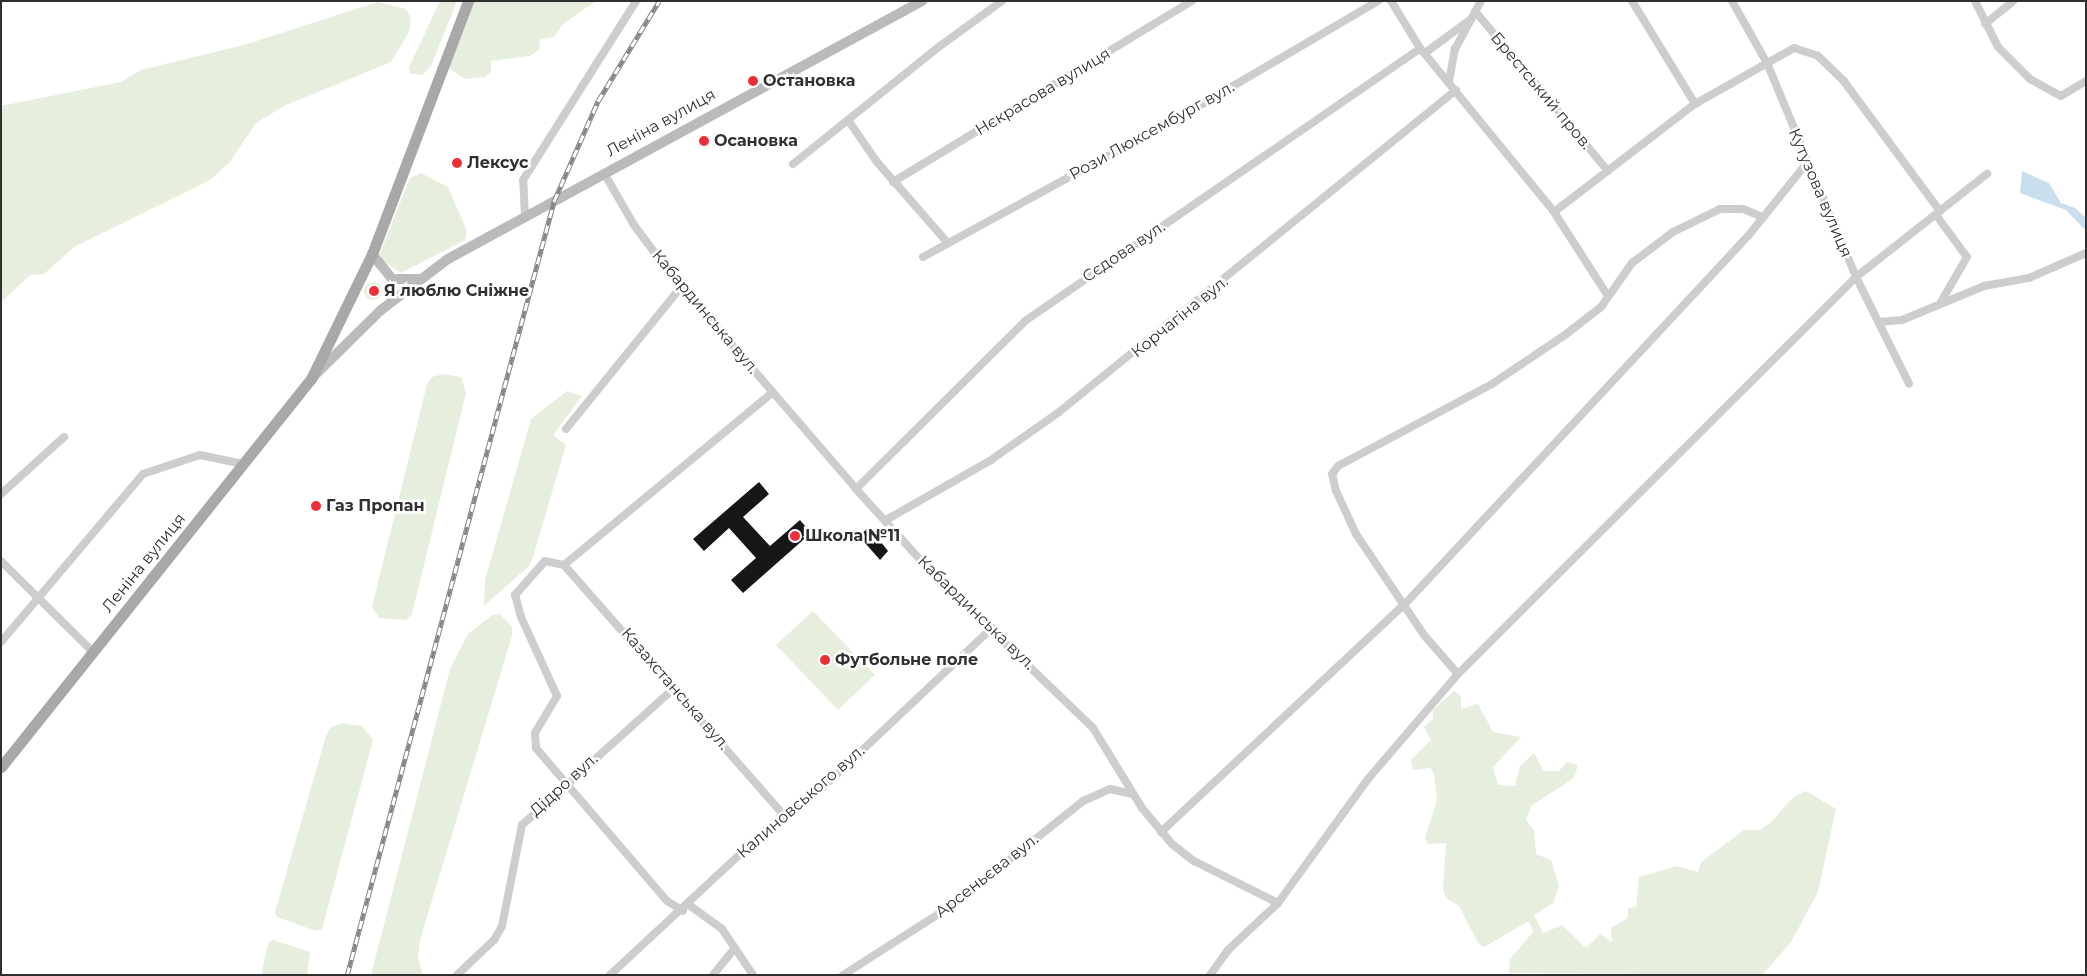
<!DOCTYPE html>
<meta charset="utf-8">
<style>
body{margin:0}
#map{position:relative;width:2087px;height:976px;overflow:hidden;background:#fff;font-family:Montserrat,sans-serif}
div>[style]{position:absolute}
.green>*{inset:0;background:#e6eede}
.round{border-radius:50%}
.water>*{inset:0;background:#cadfee}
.building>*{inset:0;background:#171717}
.minor>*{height:8px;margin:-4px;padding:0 4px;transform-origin:4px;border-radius:4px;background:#cdcdcd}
.secondary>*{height:10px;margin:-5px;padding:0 5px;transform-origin:5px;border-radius:5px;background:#bababa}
.primary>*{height:11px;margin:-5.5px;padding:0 5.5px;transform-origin:5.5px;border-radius:5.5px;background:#a8a8a8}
.rail>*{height:4.5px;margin-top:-2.25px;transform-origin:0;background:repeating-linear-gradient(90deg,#fff 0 8px,#858585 0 16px);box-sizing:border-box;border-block:1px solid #858585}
.dots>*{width:14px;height:14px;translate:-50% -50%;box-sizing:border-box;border:2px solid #fff;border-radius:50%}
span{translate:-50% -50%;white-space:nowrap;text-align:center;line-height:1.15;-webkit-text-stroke:5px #fff;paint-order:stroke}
.poi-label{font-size:16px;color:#303030;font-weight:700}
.left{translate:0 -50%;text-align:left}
.street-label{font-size:16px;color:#303030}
.frame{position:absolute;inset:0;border:2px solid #303030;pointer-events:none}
</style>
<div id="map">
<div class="green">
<i style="clip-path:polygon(440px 1px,457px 1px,431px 66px,422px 75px,410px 74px,409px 67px)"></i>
<i style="clip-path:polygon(473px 1px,596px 1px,563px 24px,554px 37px,540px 39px,539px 50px,530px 56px,491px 61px,491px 72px,485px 77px,466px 79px,447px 68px)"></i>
<i style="clip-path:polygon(378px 2px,406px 9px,411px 17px,409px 32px,391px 62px,284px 106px,256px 123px,229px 163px,210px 180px,74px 247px,44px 274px,30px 275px,1px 302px,1px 106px,121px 82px,141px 70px,244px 45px)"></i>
<i style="clip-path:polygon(421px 173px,448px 187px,467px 231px,465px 240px,401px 273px,378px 258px,410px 178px)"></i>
<i class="round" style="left:364px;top:282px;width:18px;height:18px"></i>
<i style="clip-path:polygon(443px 374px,461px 377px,466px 393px,412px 614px,406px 620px,379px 618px,372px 607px,427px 384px,432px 377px)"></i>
<i style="clip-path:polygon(567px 391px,582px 396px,553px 435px,566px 445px,533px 557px,529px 566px,484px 606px,485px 580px,531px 419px)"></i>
<i style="clip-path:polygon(813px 611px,875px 675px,838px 710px,776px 645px)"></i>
<i style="clip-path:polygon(500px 614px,512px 627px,512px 636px,420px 940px,418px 959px,423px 975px,371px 975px,450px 669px,468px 634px,492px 615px)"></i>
<i style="clip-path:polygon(1454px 691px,1461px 696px,1461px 709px,1478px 704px,1493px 732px,1521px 737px,1493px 767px,1498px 785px,1515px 786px,1520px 766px,1534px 753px,1544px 771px,1559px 771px,1567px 762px,1578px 765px,1574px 778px,1531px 806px,1526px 820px,1534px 830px,1536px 854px,1551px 860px,1559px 886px,1553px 903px,1534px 915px,1543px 933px,1562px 925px,1586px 948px,1600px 934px,1612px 942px,1611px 928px,1628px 918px,1628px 908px,1636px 907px,1639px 877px,1677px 866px,1698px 872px,1701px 862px,1744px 830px,1760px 830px,1771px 822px,1793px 798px,1806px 791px,1836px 809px,1818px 892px,1791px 942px,1762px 975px,1509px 973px,1510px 959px,1533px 932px,1529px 921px,1484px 947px,1478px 943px,1459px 906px,1447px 899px,1443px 890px,1446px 843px,1428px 844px,1425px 838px,1437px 800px,1434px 773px,1430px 768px,1413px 770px,1411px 760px,1431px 740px,1424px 727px,1433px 719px,1433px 710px)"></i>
<i style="clip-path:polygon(342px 723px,362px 726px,373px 740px,322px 929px,316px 931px,277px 917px,275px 912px,326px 736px,330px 728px)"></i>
<i style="clip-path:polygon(273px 940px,310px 952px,307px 975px,261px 975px,268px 943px)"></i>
</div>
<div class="water">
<i style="clip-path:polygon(2022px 171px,2049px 183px,2061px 203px,2075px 208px,2086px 218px,2086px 231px,2066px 210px,2020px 193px)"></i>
</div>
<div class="building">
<i style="clip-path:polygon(759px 482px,769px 494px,743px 517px,770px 546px,800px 520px,811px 533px,743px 593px,731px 580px,756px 558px,729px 528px,704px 551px,693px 539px)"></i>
<i style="clip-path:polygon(869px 527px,888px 551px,880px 560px,859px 536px)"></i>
</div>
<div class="minor">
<i style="left:1391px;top:1px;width:55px;rotate:58.3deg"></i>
<i style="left:1420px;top:48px;width:212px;rotate:50.7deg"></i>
<i style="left:1554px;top:212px;width:100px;rotate:57.3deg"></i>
<i style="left:1632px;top:1px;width:121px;rotate:58.5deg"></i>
<i style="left:1732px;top:1px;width:71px;rotate:60.6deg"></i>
<i style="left:1767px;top:63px;width:232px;rotate:67.4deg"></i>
<i style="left:1856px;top:277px;width:119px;rotate:63.6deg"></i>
<i style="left:1975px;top:1px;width:51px;rotate:63.4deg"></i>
<i style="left:1998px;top:47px;width:45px;rotate:45deg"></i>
<i style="left:2030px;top:79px;width:35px;rotate:29deg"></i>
<i style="left:2061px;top:96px;width:29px;rotate:-31deg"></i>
<i style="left:1475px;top:11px;width:208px;rotate:50.3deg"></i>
<i style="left:1985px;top:24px;width:36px;rotate:-39deg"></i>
<i style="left:1425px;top:53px;width:56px;rotate:-36.3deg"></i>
<i style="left:1449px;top:82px;width:34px;rotate:-80deg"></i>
<i style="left:1455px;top:49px;width:55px;rotate:-61.6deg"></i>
<i style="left:848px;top:120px;width:51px;rotate:55.4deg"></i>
<i style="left:877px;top:162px;width:108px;rotate:48.8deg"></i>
<i style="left:793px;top:164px;width:189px;rotate:-38.8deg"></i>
<i style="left:940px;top:46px;width:77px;rotate:-36deg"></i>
<i style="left:604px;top:173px;width:60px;rotate:60deg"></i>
<i style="left:634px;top:225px;width:59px;rotate:53.3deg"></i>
<i style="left:669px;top:272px;width:286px;rotate:49.2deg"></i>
<i style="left:856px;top:489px;width:116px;rotate:47.8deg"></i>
<i style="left:934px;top:575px;width:221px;rotate:43.9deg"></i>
<i style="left:1093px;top:728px;width:94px;rotate:58.5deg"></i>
<i style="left:1142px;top:808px;width:47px;rotate:50.2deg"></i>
<i style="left:1172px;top:844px;width:28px;rotate:38deg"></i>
<i style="left:1194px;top:861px;width:94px;rotate:26.6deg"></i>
<i style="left:893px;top:182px;width:350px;rotate:-31.2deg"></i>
<i style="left:1554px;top:212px;width:178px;rotate:-37.5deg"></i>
<i style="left:1695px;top:104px;width:114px;rotate:-29.5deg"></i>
<i style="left:1794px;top:48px;width:25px;rotate:18deg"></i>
<i style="left:1818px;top:56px;width:35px;rotate:44deg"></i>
<i style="left:1843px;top:80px;width:163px;rotate:53.5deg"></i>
<i style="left:525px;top:215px;width:35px;rotate:-93deg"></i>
<i style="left:523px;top:180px;width:212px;rotate:-57.7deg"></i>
<i style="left:1936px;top:215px;width:52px;rotate:53.6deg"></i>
<i style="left:1967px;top:257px;width:52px;rotate:120deg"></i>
<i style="left:923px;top:257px;width:328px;rotate:-28.7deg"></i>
<i style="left:1211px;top:99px;width:194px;rotate:-30.4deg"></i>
<i style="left:1879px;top:322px;width:23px;rotate:-5deg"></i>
<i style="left:1902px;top:320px;width:89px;rotate:-22.5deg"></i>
<i style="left:1984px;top:286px;width:46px;rotate:-10.1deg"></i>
<i style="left:2029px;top:278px;width:62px;rotate:-23.7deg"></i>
<i style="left:566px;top:429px;width:184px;rotate:-51deg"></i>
<i style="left:856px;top:489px;width:238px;rotate:-44.8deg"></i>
<i style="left:1025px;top:321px;width:480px;rotate:-34.6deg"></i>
<i style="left:1px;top:494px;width:85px;rotate:-42.1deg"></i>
<i style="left:886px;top:520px;width:121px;rotate:-29.7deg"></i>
<i style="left:991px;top:460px;width:83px;rotate:-35.2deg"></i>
<i style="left:1059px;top:412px;width:511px;rotate:-39.04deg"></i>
<i style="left:1px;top:561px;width:131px;rotate:44.7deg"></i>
<i style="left:564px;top:565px;width:332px;rotate:48.7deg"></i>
<i style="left:1px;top:642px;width:220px;rotate:-49.8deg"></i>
<i style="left:143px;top:474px;width:60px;rotate:-18.4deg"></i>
<i style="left:200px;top:455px;width:44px;rotate:11.8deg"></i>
<i style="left:1458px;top:674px;width:52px;rotate:-131.1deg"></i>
<i style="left:1424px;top:635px;width:122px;rotate:-124deg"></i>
<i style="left:1356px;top:534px;width:47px;rotate:-114.9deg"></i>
<i style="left:1336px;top:491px;width:17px;rotate:-103deg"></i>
<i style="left:1332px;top:474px;width:10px;rotate:-53deg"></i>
<i style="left:1338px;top:466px;width:174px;rotate:-28deg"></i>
<i style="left:1492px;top:384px;width:88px;rotate:-33.9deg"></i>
<i style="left:1565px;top:335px;width:46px;rotate:-37.9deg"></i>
<i style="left:1601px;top:307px;width:54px;rotate:-54.8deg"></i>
<i style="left:1632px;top:263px;width:51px;rotate:-37.1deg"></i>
<i style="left:1673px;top:232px;width:52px;rotate:-26.1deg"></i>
<i style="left:1720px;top:209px;width:23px"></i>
<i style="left:1743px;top:209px;width:22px;rotate:22deg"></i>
<i style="left:1161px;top:832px;width:333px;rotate:-43.1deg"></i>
<i style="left:1404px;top:605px;width:504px;rotate:-47.01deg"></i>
<i style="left:1748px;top:236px;width:94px;rotate:-51.1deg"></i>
<i style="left:689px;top:905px;width:41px;rotate:36deg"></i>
<i style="left:722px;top:929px;width:55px;rotate:56deg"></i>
<i style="left:683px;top:911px;width:19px;rotate:-148deg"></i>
<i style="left:667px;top:901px;width:201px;rotate:-130.6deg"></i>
<i style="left:536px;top:748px;width:15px;rotate:-94deg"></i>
<i style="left:535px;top:733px;width:43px;rotate:-59.3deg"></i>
<i style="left:557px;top:696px;width:87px;rotate:-114.5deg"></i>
<i style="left:521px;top:617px;width:23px;rotate:-105deg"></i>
<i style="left:515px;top:595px;width:45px;rotate:-48.6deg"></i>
<i style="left:545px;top:561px;width:19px;rotate:12deg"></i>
<i style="left:564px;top:565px;width:270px;rotate:-39.6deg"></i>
<i style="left:457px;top:975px;width:51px;rotate:-43.4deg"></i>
<i style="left:494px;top:940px;width:16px;rotate:-60deg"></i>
<i style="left:502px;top:926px;width:103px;rotate:-78.8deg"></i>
<i style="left:522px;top:825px;width:206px;rotate:-42deg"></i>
<i style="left:610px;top:975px;width:236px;rotate:-42.9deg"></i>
<i style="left:783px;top:814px;width:45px;rotate:-33.3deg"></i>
<i style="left:821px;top:789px;width:235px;rotate:-43.3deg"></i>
<i style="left:713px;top:975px;width:35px;rotate:-51deg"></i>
<i style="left:843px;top:975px;width:135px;rotate:-32.6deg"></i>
<i style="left:957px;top:902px;width:161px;rotate:-38.7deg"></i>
<i style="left:1083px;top:801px;width:30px;rotate:-24deg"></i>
<i style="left:1110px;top:789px;width:23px;rotate:13deg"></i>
<i style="left:1210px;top:975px;width:31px;rotate:-54deg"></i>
<i style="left:1228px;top:950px;width:69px;rotate:-43.2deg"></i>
<i style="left:1278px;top:903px;width:153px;rotate:-54deg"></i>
<i style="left:1368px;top:779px;width:138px;rotate:-49.4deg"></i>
<i style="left:1458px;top:674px;width:562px;rotate:-44.93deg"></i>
<i style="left:1856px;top:277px;width:167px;rotate:-38.2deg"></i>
</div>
<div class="secondary">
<i style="left:372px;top:254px;width:32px;rotate:51deg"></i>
<i style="left:392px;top:279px;width:26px"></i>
<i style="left:315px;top:375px;width:93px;rotate:-44.6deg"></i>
<i style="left:381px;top:310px;width:84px;rotate:-37.3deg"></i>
<i style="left:448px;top:259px;width:540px;rotate:-28.56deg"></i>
</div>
<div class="primary">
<i style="left:1px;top:767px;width:497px;rotate:-51.4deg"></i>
<i style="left:311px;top:379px;width:139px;rotate:-64deg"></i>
<i style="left:372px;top:254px;width:271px;rotate:-69.2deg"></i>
</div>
<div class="rail">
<i style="left:347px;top:975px;width:801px;rotate:-75.03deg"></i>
<i style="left:554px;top:201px;width:109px;rotate:-66.3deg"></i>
<i style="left:598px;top:101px;width:117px;rotate:-58.6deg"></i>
</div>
<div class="dots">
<i style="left:753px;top:81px;background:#ec2e39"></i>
<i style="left:704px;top:141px;background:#ec2e39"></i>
<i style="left:457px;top:163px;background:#ec2e39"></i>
<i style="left:374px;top:291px;background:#ec2e39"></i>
<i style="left:316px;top:506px;background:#ec2e39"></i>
<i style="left:795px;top:536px;background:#ec2e39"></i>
<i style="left:825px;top:660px;background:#ec2e39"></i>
</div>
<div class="poi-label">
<span class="left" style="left:763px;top:81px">Остановка</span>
<span class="left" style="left:714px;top:141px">Осановка</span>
<span class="left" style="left:467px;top:163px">Лексус</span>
<span class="left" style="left:384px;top:291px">Я люблю Сніжне</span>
<span class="left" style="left:326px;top:506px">Газ Пропан</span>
<span class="left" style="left:805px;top:536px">Школа №11</span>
<span class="left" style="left:835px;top:660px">Футбольне поле</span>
</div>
<div class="street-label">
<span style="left:1541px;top:91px;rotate:50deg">Брестський пров.</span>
<span style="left:1043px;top:92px;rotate:-31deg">Нєкрасова вулиця</span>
<span style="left:661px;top:123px;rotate:-29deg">Леніна вулиця</span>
<span style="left:1152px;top:131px;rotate:-29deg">Рози Люксембург вул.</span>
<span style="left:1820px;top:193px;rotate:67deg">Кутузова вулиця</span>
<span style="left:1124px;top:252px;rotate:-34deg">Сєдова вул.</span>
<span style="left:705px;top:312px;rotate:50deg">Кабардинська вул.</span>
<span style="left:1180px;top:317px;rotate:-39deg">Корчагіна вул.</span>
<span style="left:144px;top:563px;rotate:-51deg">Леніна вулиця</span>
<span style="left:976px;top:613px;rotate:44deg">Кабардинська вул.</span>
<span style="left:675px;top:689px;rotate:49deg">Казахстанська вул.</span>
<span style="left:564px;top:785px;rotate:-42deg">Дідро вул.</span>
<span style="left:801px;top:802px;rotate:-41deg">Калиновського вул.</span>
<span style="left:987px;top:876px;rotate:-38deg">Арсеньєва вул.</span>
</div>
<div class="frame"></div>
</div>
